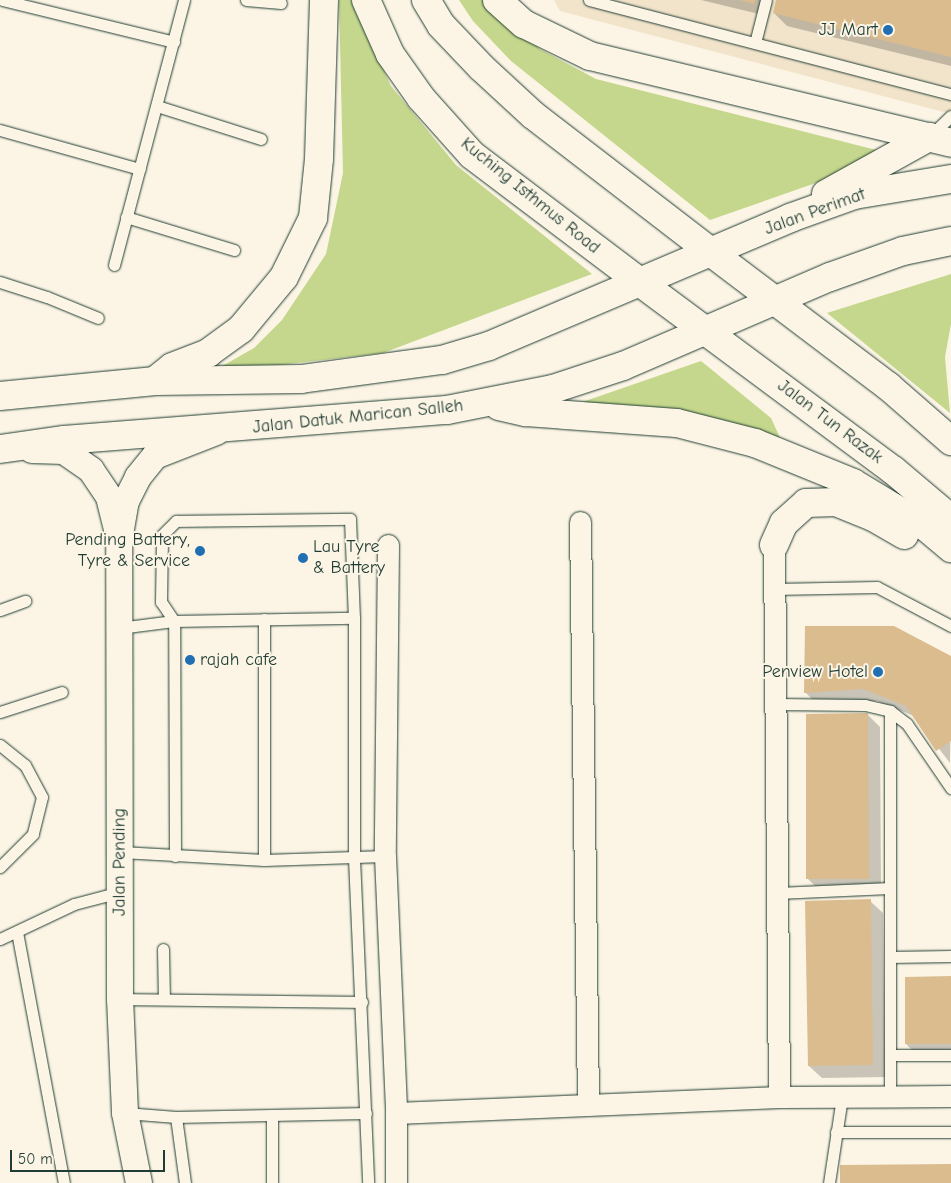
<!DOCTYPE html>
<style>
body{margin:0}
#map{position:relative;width:951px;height:1183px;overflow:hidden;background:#fcf5e5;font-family:"Comic Neue",sans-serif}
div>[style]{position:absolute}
.built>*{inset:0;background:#f2e4cb}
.green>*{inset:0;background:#c4d78c}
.shadow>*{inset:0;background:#0003}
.building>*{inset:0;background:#dbbc8f}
.roads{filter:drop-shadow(0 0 1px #1f3d34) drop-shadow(0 0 1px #1f3d34)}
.service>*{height:11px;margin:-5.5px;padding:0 5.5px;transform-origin:5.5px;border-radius:5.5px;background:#fcf5e5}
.minor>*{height:21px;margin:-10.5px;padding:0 10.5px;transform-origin:10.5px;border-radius:10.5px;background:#fcf5e5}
.tertiary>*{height:26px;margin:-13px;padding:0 13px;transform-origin:13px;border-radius:13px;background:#fcf5e5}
.secondary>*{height:28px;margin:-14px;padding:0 14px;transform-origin:14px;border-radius:14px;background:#fcf5e5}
.trunk>*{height:28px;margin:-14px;padding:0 14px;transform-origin:14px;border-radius:14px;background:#fcf5e5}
.dots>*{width:14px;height:14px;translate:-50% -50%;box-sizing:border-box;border:2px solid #fcf5e5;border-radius:50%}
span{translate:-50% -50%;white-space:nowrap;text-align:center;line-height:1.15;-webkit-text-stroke:4px #fcf5e5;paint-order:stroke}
.poi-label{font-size:18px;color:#1f3d34}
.right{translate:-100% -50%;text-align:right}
.left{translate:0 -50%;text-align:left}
.street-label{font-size:18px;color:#1f3d34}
.scale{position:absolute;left:10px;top:1150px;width:155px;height:22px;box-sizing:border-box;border:2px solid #1f3d34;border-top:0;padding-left:6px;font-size:15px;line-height:18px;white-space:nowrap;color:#1f3d34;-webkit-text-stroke:4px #fcf5e5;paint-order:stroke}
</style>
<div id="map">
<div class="built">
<i style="clip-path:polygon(554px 0,951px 0,951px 114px,560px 11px)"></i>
</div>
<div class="green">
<i style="clip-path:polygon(339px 0,351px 0,391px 86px,456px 165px,592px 274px,383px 353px,210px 373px,254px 348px,282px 320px,326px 254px,343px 173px)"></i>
<i style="clip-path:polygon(459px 0,485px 0,540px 49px,596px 79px,896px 155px,710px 220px,511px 61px,473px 21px)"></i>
<i style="clip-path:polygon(951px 274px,951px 324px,945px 357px,950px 413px,827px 313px)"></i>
<i style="clip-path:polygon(701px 361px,771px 418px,782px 442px,568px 407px)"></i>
</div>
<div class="shadow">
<i style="clip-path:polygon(701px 0,771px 0,767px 16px)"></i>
<i style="clip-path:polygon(778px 0,951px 0,951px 66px,787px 26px,774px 13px)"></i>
<i style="clip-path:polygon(951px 657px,950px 763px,914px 716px,877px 701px,818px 705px,805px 692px)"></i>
<i style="clip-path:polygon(868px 715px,880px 727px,881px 891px,820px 891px,808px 879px)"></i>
<i style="clip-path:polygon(870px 901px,883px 913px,885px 1077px,822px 1078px,809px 1066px)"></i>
<i style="clip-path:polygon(951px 977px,951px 1056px,918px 1056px,906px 1044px)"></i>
</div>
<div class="building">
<i style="clip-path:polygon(740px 0,755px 0,754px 4px)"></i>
<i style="clip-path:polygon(776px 0,951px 0,951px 57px,773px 13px)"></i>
<i style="clip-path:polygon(805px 626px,894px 626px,951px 656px,951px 741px,936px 751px,906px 706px,863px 689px,804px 693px)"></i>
<i style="clip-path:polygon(868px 713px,869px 879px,806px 879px,806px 714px)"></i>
<i style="clip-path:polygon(871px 899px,873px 1065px,808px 1066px,805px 901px)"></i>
<i style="clip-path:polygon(951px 976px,951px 1044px,905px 1044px,905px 977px)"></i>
<i style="clip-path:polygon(951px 1164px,951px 1183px,840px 1183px,840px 1165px)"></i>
</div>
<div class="roads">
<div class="service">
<i style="left:2px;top:0;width:177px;rotate:13.7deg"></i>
<i style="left:246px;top:0;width:35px;rotate:5deg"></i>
<i style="left:589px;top:0;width:374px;rotate:14.6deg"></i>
<i style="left:755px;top:43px;width:44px;rotate:-75.7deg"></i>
<i style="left:157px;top:106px;width:109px;rotate:17.6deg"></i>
<i style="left:0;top:130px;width:145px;rotate:15.6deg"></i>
<i style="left:930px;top:136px;width:29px;rotate:-44deg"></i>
<i style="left:126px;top:217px;width:113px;rotate:17deg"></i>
<i style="left:114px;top:265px;width:274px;rotate:-75.2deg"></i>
<i style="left:0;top:282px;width:49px;rotate:17.7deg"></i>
<i style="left:47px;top:297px;width:55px;rotate:22.4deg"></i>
<i style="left:774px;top:589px;width:103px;rotate:-1.1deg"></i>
<i style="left:877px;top:587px;width:84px;rotate:27.8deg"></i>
<i style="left:0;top:610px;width:27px;rotate:-20deg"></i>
<i style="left:119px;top:628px;width:55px;rotate:-7.3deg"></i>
<i style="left:174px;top:621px;width:180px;rotate:-1deg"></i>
<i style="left:775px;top:704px;width:90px;rotate:0.6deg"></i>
<i style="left:865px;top:705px;width:26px;rotate:13deg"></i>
<i style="left:890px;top:711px;width:21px;rotate:37deg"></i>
<i style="left:907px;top:724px;width:78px;rotate:55.5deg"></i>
<i style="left:890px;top:711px;width:385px;rotate:90deg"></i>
<i style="left:0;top:712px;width:65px;rotate:-17.9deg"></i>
<i style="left:0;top:745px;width:32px;rotate:39deg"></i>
<i style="left:25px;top:765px;width:36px;rotate:62deg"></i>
<i style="left:42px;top:797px;width:38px;rotate:104deg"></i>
<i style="left:33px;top:834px;width:47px;rotate:135deg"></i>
<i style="left:121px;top:852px;width:143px;rotate:3.2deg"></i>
<i style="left:264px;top:860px;width:121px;rotate:-1.9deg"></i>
<i style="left:175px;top:856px;width:235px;rotate:-90.2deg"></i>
<i style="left:174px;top:621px;width:23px;rotate:-124deg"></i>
<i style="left:161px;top:602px;width:67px;rotate:-89.1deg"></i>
<i style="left:162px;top:535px;width:20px;rotate:-45deg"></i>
<i style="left:176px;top:521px;width:174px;rotate:-0.7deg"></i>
<i style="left:350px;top:519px;width:99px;rotate:87.7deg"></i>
<i style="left:354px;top:618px;width:240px;rotate:90deg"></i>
<i style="left:354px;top:858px;width:325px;rotate:87.5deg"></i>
<i style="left:264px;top:860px;width:241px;rotate:-90deg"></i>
<i style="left:777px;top:893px;width:113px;rotate:-2.5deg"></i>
<i style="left:17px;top:932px;width:255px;rotate:79.4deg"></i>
<i style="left:0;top:939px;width:82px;rotate:-25.3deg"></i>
<i style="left:74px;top:904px;width:48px;rotate:-14.6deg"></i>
<i style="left:163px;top:949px;width:50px;rotate:88.9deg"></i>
<i style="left:890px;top:957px;width:61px;rotate:-0.9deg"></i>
<i style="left:120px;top:999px;width:242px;rotate:0.7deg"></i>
<i style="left:890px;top:1055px;width:61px"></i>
<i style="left:125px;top:1113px;width:51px;rotate:4.5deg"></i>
<i style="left:176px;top:1117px;width:190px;rotate:-1.2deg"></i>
<i style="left:176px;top:1117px;width:67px;rotate:82.2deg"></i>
<i style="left:272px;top:1117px;width:66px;rotate:90deg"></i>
<i style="left:836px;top:1132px;width:115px"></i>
<i style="left:829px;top:1183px;width:87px;rotate:-81.4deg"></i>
</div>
<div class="minor">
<i style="left:580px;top:522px;width:583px;rotate:89.21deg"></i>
<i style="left:388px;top:545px;width:311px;rotate:90.6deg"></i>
<i style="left:385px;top:856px;width:257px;rotate:87.5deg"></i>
<i style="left:396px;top:1113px;width:70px;rotate:90deg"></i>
<i style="left:774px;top:545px;width:552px;rotate:89.48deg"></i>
<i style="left:396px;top:1113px;width:383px;rotate:-2.4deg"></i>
<i style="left:779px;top:1097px;width:172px;rotate:-0.3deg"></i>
</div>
<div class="tertiary">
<i style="left:32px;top:450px;width:32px;rotate:2deg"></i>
<i style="left:64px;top:451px;width:33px;rotate:35deg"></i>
<i style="left:91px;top:470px;width:32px;rotate:56deg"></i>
<i style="left:109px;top:497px;width:34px;rotate:76deg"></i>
<i style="left:139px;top:1183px;width:71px;rotate:-101.3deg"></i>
<i style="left:125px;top:1113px;width:114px;rotate:-92.5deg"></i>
<i style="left:120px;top:999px;width:459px;rotate:-90.1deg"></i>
<i style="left:119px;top:540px;width:40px;rotate:-80deg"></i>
<i style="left:126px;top:501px;width:27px;rotate:-63deg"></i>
<i style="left:138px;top:477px;width:27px;rotate:-51deg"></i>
<i style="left:155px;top:456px;width:66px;rotate:-21.5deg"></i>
</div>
<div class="secondary">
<i style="left:366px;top:0;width:59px;rotate:66deg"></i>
<i style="left:390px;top:54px;width:54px;rotate:54.8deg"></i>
<i style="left:421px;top:98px;width:76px;rotate:48.2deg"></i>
<i style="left:472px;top:155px;width:212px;rotate:37.1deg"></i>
<i style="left:426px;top:0;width:29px;rotate:59deg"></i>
<i style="left:441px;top:25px;width:59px;rotate:46.4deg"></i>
<i style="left:482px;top:68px;width:69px;rotate:42.7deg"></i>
<i style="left:533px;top:115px;width:226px;rotate:37.6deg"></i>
</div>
<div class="trunk">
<i style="left:497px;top:0;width:36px;rotate:42deg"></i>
<i style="left:524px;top:24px;width:73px;rotate:25.9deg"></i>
<i style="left:590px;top:56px;width:371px;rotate:13.5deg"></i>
<i style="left:826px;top:194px;width:118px;rotate:-29deg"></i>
<i style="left:712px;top:253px;width:221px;rotate:37.1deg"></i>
<i style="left:888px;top:386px;width:84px;rotate:41.1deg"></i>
<i style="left:641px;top:283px;width:314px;rotate:36.6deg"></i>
<i style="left:893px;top:470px;width:76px;rotate:40.2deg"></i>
<i style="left:155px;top:381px;width:22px;rotate:-39deg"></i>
<i style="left:172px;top:367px;width:39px;rotate:-21deg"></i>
<i style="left:208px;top:353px;width:41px;rotate:-36deg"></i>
<i style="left:241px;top:329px;width:67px;rotate:-50.4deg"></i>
<i style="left:284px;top:277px;width:66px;rotate:-63.8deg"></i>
<i style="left:313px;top:218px;width:59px;rotate:-84.2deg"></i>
<i style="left:319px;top:159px;width:159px;rotate:-88.2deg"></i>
<i style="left:0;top:396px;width:156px;rotate:-5.5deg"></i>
<i style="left:155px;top:381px;width:146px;rotate:-0.8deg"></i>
<i style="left:301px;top:379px;width:142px;rotate:-7.7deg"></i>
<i style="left:442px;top:360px;width:49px;rotate:-16.6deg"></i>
<i style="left:489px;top:346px;width:327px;rotate:-23deg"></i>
<i style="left:790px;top:218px;width:68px;rotate:-19.8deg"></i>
<i style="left:854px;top:195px;width:98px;rotate:-9.4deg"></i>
<i style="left:499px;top:406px;width:28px;rotate:13deg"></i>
<i style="left:526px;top:412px;width:151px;rotate:4.2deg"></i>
<i style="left:677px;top:423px;width:81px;rotate:14.4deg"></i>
<i style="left:755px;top:443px;width:106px;rotate:22.2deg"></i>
<i style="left:853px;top:483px;width:85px;rotate:31.1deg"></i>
<i style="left:926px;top:527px;width:33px;rotate:40deg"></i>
<i style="left:0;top:449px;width:65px;rotate:-8deg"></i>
<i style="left:64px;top:440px;width:384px;rotate:-4.5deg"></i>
<i style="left:447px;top:410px;width:108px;rotate:-11.2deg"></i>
<i style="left:553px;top:389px;width:74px;rotate:-18.2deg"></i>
<i style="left:623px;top:366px;width:225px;rotate:-23.3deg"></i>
<i style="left:830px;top:277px;width:77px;rotate:-19.6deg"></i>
<i style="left:903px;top:251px;width:49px;rotate:-11.8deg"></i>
<i style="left:774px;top:545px;width:24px;rotate:-66deg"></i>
<i style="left:784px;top:523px;width:30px;rotate:-42deg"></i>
<i style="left:806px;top:503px;width:30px;rotate:-2deg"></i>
<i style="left:836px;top:502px;width:40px;rotate:22deg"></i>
<i style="left:873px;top:517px;width:36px;rotate:30deg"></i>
</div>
</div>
<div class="dots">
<i style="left:888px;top:30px;background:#1f6fb2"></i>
<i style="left:200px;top:551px;background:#1f6fb2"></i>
<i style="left:303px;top:558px;background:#1f6fb2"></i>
<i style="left:190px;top:660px;background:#1f6fb2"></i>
<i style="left:878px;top:672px;background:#1f6fb2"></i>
</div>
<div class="poi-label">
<span class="right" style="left:878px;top:30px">JJ Mart</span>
<span class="right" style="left:190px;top:551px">Pending Battery,<br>Tyre &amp; Service</span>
<span class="left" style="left:313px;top:558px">Lau Tyre<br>&amp; Battery</span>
<span class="left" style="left:200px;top:660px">rajah cafe</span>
<span class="right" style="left:868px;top:672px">Penview Hotel</span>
</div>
<div class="street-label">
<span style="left:530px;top:196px;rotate:39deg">Kuching Isthmus Road</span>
<span style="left:815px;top:212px;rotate:-20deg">Jalan Perimat</span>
<span style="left:358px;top:417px;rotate:-6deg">Jalan Datuk Marican Salleh</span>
<span style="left:830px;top:422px;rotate:37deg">Jalan Tun Razak</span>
<span style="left:120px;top:862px;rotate:-90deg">Jalan Pending</span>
</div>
<div class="scale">50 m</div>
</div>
